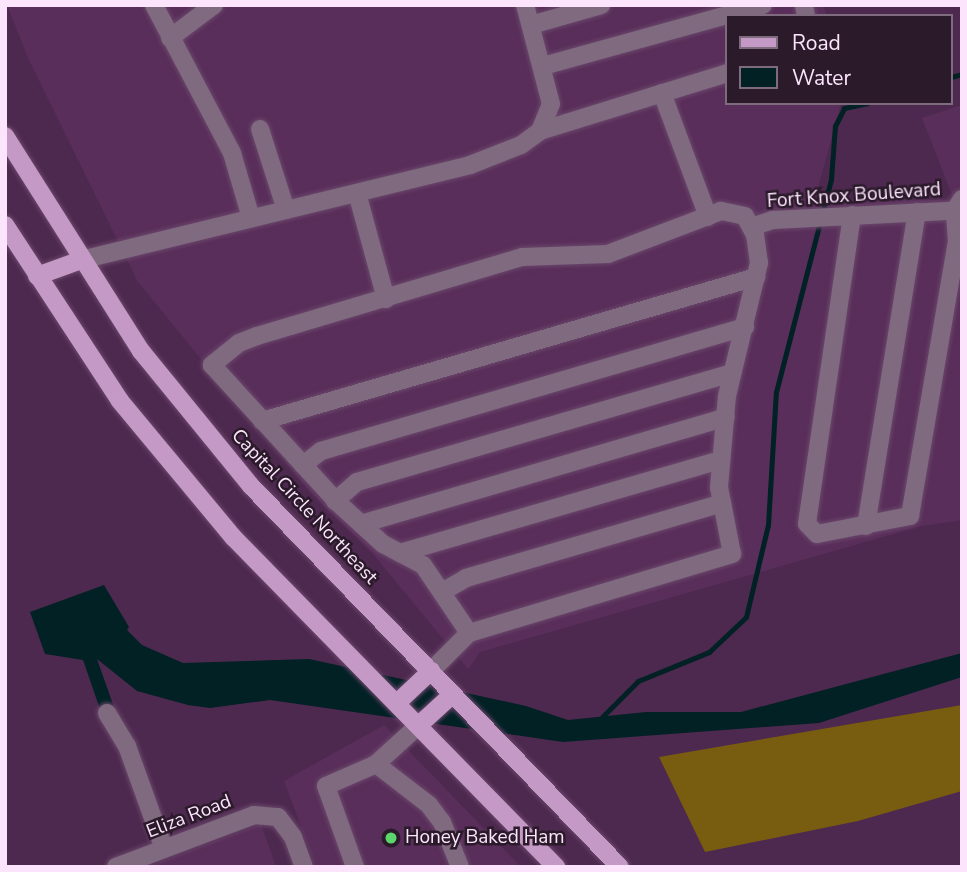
<!DOCTYPE html>
<style>
body{margin:0}
#map{position:relative;width:967px;height:872px;overflow:hidden;background:#4e294f;font-family:"Nunito Sans",sans-serif}
div>[style]{position:absolute}
.built>*{inset:0;background:#592e5a}
.forest>*{inset:0;background:#785c10}
.water>*{inset:0;background:#012125}
.stream>*{height:5px;margin:-2.5px;padding:0 2.5px;transform-origin:2.5px;border-radius:2.5px;background:#012125}
.roads{filter:drop-shadow(0 0 2px #6a476b) drop-shadow(0 0 2px #6a476b)}
.minor>*{height:18px;margin:-9px;padding:0 9px;transform-origin:9px;border-radius:9px;background:#806a80}
.major>*{height:18px;margin:-9px;padding:0 9px;transform-origin:9px;border-radius:9px;background:#c599c5}
.dots>*{width:19px;height:19px;translate:-50% -50%;box-sizing:border-box;border:4px solid #2a1a2a;border-radius:50%}
span{translate:-50% -50%;white-space:nowrap;text-align:center;line-height:1.15;-webkit-text-stroke:5px #2a1a2a;paint-order:stroke}
.street-label{font-size:19px;color:#fce5fc}
.poi-label{font-size:19px;color:#fce5fc}
.left{translate:0 -50%;text-align:left}
.frame{position:absolute;inset:0;border:7px solid #fce5fc;pointer-events:none}
.legend{position:absolute;left:725px;top:14px;width:228px;height:91px;box-sizing:border-box;background:#2a1a2a;border:2px solid #7e6b7e;margin:0;padding:9px 12px;list-style:none;font-size:21px;color:#fce5fc}
.legend li{display:flex;align-items:center;gap:14px;height:35px}
.legend b{width:35px;border:2px solid #7e6b7e}
</style>
<div id="map">
<div class="built">
<i style="clip-path:polygon(7px 5px,823px 5px,827px 16px,727px 16px,727px 103px,841px 103px,815px 199px,954px 200px,922px 118px,962px 105px,962px 520px,922px 526px,480px 652px,468px 669px,372px 553px,310px 492px,138px 282px,28px 58px)"></i>
<i style="clip-path:polygon(384px 725px,521px 867px,316px 867px,284px 781px)"></i>
<i style="clip-path:polygon(261px 824px,276px 867px,147px 867px)"></i>
</div>
<div class="forest">
<i style="clip-path:polygon(962px 705px,962px 791px,858px 821px,705px 852px,659px 757px)"></i>
</div>
<div class="water">
<i style="clip-path:polygon(104px 585px,129px 627px,127px 630px,142px 645px,183px 663px,309px 659px,526px 706px,568px 720px,646px 712px,741px 712px,962px 653px,962px 677px,819px 723px,563px 742px,270px 700px,210px 708px,188px 705px,137px 691px,97px 659px,115px 710px,102px 715px,83px 660px,45px 654px,30px 612px)"></i>
</div>
<div class="stream">
<i style="left:951px;top:77px;width:11px;rotate:-15deg"></i>
<i style="left:602px;top:717px;width:51px;rotate:-45deg"></i>
<i style="left:638px;top:681px;width:77px;rotate:-22.2deg"></i>
<i style="left:709px;top:652px;width:51px;rotate:-43.4deg"></i>
<i style="left:746px;top:617px;width:95px;rotate:-76.6deg"></i>
<i style="left:768px;top:525px;width:133px;rotate:-86.6deg"></i>
<i style="left:776px;top:392px;width:220px;rotate:-75.5deg"></i>
<i style="left:831px;top:179px;width:53px;rotate:-85.7deg"></i>
<i style="left:835px;top:126px;width:20px;rotate:-63deg"></i>
<i style="left:844px;top:108px;width:24px;rotate:-12deg"></i>
</div>
<div class="roads">
<div class="minor">
<i style="left:154px;top:5px;width:167px;rotate:62.2deg"></i>
<i style="left:232px;top:153px;width:68px;rotate:73.7deg"></i>
<i style="left:804px;top:5px;width:11px;rotate:80deg"></i>
<i style="left:531px;top:25px;width:73px;rotate:-15.9deg"></i>
<i style="left:170px;top:38px;width:55px;rotate:-36.9deg"></i>
<i style="left:543px;top:66px;width:228px;rotate:-15.5deg"></i>
<i style="left:662px;top:93px;width:132px;rotate:69.6deg"></i>
<i style="left:260px;top:129px;width:85px;rotate:72.2deg"></i>
<i style="left:540px;top:131px;width:196px;rotate:-17.2deg"></i>
<i style="left:357px;top:193px;width:110px;rotate:74.7deg"></i>
<i style="left:852px;top:215px;width:312px;rotate:98.3deg"></i>
<i style="left:807px;top:524px;width:14px;rotate:45deg"></i>
<i style="left:817px;top:534px;width:95px;rotate:-11deg"></i>
<i style="left:910px;top:516px;width:278px;rotate:-80.3deg"></i>
<i style="left:957px;top:242px;width:32px;rotate:-94deg"></i>
<i style="left:955px;top:210px;width:13px;rotate:-58deg"></i>
<i style="left:751px;top:227px;width:23px;rotate:-18deg"></i>
<i style="left:773px;top:220px;width:189px;rotate:-3deg"></i>
<i style="left:81px;top:260px;width:400px;rotate:-13.7deg"></i>
<i style="left:470px;top:165px;width:55px;rotate:-21.4deg"></i>
<i style="left:521px;top:145px;width:24px;rotate:-36deg"></i>
<i style="left:540px;top:131px;width:29px;rotate:-68deg"></i>
<i style="left:551px;top:104px;width:102px;rotate:-104.7deg"></i>
<i style="left:262px;top:421px;width:515px;rotate:-16.25deg"></i>
<i style="left:303px;top:465px;width:23px;rotate:-38deg"></i>
<i style="left:321px;top:451px;width:442px;rotate:-16.3deg"></i>
<i style="left:335px;top:501px;width:29px;rotate:-41deg"></i>
<i style="left:357px;top:482px;width:391px;rotate:-16.2deg"></i>
<i style="left:361px;top:524px;width:380px;rotate:-16.3deg"></i>
<i style="left:866px;top:526px;width:318px;rotate:-80.8deg"></i>
<i style="left:400px;top:553px;width:334px;rotate:-16.2deg"></i>
<i style="left:442px;top:592px;width:28px;rotate:-30deg"></i>
<i style="left:466px;top:578px;width:267px;rotate:-16.3deg"></i>
<i style="left:431px;top:671px;width:54px;rotate:-45deg"></i>
<i style="left:469px;top:633px;width:275px;rotate:-16.7deg"></i>
<i style="left:732px;top:554px;width:68px;rotate:-101deg"></i>
<i style="left:719px;top:487px;width:91px;rotate:-85deg"></i>
<i style="left:727px;top:396px;width:137px;rotate:-76.5deg"></i>
<i style="left:759px;top:263px;width:28px;rotate:-98deg"></i>
<i style="left:755px;top:235px;width:21px;rotate:-118deg"></i>
<i style="left:745px;top:216px;width:25px;rotate:-168deg"></i>
<i style="left:721px;top:211px;width:121px;rotate:159.2deg"></i>
<i style="left:608px;top:254px;width:86px;rotate:178deg"></i>
<i style="left:522px;top:257px;width:277px;rotate:163.4deg"></i>
<i style="left:257px;top:336px;width:19px;rotate:159deg"></i>
<i style="left:239px;top:343px;width:35px;rotate:141deg"></i>
<i style="left:212px;top:365px;width:185px;rotate:47.6deg"></i>
<i style="left:337px;top:502px;width:62px;rotate:42.4deg"></i>
<i style="left:383px;top:544px;width:45px;rotate:27.7deg"></i>
<i style="left:423px;top:565px;width:82px;rotate:55.9deg"></i>
<i style="left:107px;top:713px;width:39px;rotate:59deg"></i>
<i style="left:127px;top:746px;width:109px;rotate:70.2deg"></i>
<i style="left:376px;top:764px;width:67px;rotate:37.7deg"></i>
<i style="left:429px;top:805px;width:21px;rotate:53deg"></i>
<i style="left:442px;top:822px;width:48px;rotate:68.2deg"></i>
<i style="left:116px;top:867px;width:147px;rotate:-20.6deg"></i>
<i style="left:254px;top:815px;width:24px;rotate:5deg"></i>
<i style="left:278px;top:817px;width:25px;rotate:53deg"></i>
<i style="left:293px;top:837px;width:32px;rotate:70deg"></i>
<i style="left:355px;top:867px;width:86px;rotate:-109.7deg"></i>
<i style="left:326px;top:786px;width:55px;rotate:-23.7deg"></i>
<i style="left:376px;top:764px;width:58px;rotate:-42.2deg"></i>
</div>
<div class="major">
<i style="left:5px;top:136px;width:254px;rotate:57.7deg"></i>
<i style="left:141px;top:351px;width:174px;rotate:50.8deg"></i>
<i style="left:251px;top:486px;width:530px;rotate:45.92deg"></i>
<i style="left:5px;top:225px;width:210px;rotate:56.8deg"></i>
<i style="left:120px;top:401px;width:177px;rotate:50.3deg"></i>
<i style="left:233px;top:537px;width:462px;rotate:45.6deg"></i>
<i style="left:37px;top:276px;width:47px;rotate:-20deg"></i>
<i style="left:397px;top:703px;width:47px;rotate:-43.3deg"></i>
<i style="left:419px;top:725px;width:46px;rotate:-42.4deg"></i>
</div>
</div>
<div class="dots">
<i style="left:391px;top:838px;background:#5dd56d"></i>
</div>
<div class="street-label">
<span style="left:854px;top:196px;rotate:-4deg">Fort Knox Boulevard</span>
<span style="left:304px;top:507px;rotate:47deg">Capital Circle Northeast</span>
<span style="left:189px;top:817px;rotate:-21deg">Eliza Road</span>
</div>
<div class="poi-label">
<span class="left" style="left:405px;top:838px">Honey Baked Ham</span>
</div>
<div class="frame"></div>
<ul class="legend">
<li><b style="height:9px;background:#c599c5"></b>Road</li>
<li><b style="height:19px;background:#012125"></b>Water</li>
</ul>
</div>
